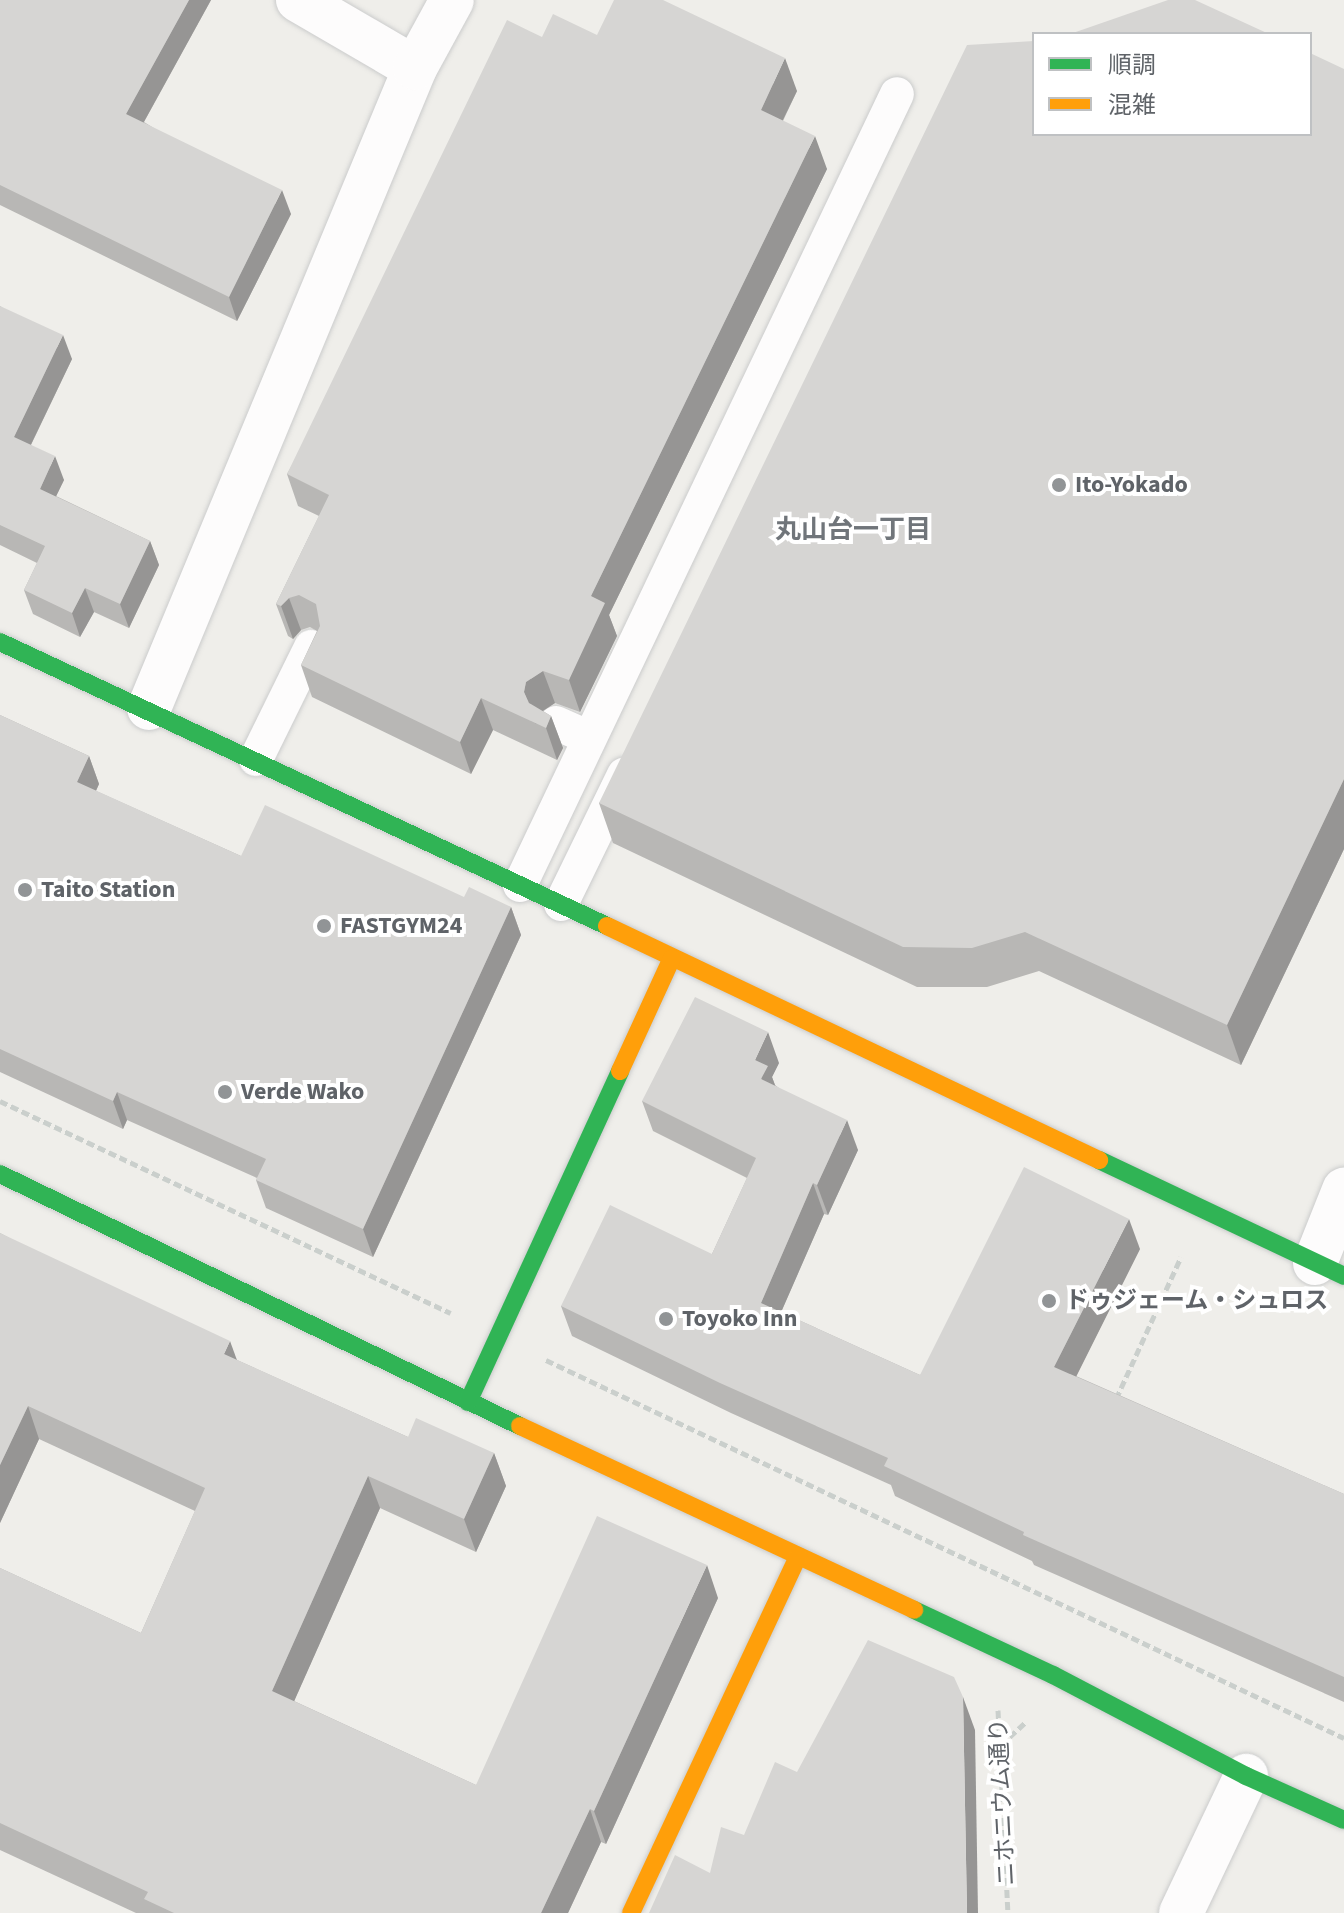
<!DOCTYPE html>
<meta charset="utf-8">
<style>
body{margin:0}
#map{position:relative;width:1344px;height:1913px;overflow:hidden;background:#efeeea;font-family:"Source Sans 3","Noto Sans JP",sans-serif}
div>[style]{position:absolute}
.path>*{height:5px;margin-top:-2.5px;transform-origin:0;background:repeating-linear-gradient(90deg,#cacfcc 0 8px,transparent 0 12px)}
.roads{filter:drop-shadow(0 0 2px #cbcccc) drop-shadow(0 0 2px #cbcccc)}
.lane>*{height:34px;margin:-17px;padding:0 17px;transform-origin:17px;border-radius:17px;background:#fdfcfc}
.street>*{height:44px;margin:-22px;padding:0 22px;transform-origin:22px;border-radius:22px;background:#fdfcfc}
.fast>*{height:18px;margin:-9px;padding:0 9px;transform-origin:9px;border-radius:9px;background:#30b455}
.slow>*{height:18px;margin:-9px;padding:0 9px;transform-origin:9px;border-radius:9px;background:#ff9f0a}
.wall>*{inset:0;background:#b8b7b5}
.shaded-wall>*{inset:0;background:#969594}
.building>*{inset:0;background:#d6d5d3}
.dots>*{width:22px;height:22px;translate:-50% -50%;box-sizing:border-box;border:4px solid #fff;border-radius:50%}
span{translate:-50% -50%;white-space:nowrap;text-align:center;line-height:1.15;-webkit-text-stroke:8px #fff;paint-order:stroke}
.poi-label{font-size:24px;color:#5f6368;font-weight:700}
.left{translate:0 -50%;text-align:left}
.street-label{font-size:24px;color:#5f6368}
.neighbourhood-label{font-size:26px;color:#70757a;font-weight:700}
.legend{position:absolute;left:1032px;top:32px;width:280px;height:104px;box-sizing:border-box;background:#fff;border:2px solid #bfc1c3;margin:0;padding:10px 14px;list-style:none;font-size:24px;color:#5f6368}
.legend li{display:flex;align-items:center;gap:16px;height:40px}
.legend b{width:40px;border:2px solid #bfc1c3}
</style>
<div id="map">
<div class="path">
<i style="left:0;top:1101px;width:498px;rotate:25.2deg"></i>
<i style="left:546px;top:1360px;width:883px;rotate:25.35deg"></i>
<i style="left:1116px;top:1399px;width:156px;rotate:-65.4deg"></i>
<i style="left:998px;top:1710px;width:203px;rotate:87.2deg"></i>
<i style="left:1001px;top:1745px;width:34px;rotate:-43deg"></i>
</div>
<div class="roads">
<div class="lane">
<i style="left:556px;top:723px;width:36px;rotate:24deg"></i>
<i style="left:256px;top:759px;width:125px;rotate:-63.8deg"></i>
<i style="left:520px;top:885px;width:876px;rotate:-64.52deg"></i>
<i style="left:561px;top:904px;width:144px;rotate:-64deg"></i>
</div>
<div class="street">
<i style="left:298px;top:0;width:135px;rotate:30.2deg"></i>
<i style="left:149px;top:708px;width:693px;rotate:-67.43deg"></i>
<i style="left:415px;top:68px;width:77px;rotate:-61.4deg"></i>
<i style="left:1315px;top:1263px;width:79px;rotate:-68.3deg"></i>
<i style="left:1181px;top:1913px;width:152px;rotate:-64.6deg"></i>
</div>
<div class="fast">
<i style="left:0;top:642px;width:670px;rotate:25.07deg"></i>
<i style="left:1099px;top:1160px;width:271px;rotate:25.3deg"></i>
<i style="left:0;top:1174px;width:578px;rotate:25.86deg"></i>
<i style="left:468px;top:1402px;width:364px;rotate:-65.3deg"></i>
<i style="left:914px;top:1610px;width:153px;rotate:25.1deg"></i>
<i style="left:1053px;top:1675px;width:218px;rotate:27.6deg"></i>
<i style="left:1246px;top:1776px;width:107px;rotate:24.2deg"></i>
</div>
<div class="slow">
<i style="left:607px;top:926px;width:545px;rotate:25.44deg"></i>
<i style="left:620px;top:1071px;width:124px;rotate:-65.3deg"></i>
<i style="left:520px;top:1426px;width:435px;rotate:25deg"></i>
<i style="left:631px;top:1913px;width:394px;rotate:-64.9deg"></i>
</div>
</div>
<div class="wall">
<i style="clip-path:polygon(0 0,211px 0,144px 122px,291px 214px,237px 321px,0 205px)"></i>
<i style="clip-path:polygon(597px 35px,797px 91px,783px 121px,827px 169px,609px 615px,617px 636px,580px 712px,555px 703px,543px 711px,551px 716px,563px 748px,557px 760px,493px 730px,471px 774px,312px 697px,301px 665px,317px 631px,310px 627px,301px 630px,293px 639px,288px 636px,276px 604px,319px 516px,298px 506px,287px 474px,542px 37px)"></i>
<i style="clip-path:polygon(1344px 69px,1344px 849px,1241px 1065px,1039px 971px,987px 987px,917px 987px,613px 843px,599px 803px)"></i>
<i style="clip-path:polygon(0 306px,72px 359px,31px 445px,64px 480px,56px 496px,150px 541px,159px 565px,129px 628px,94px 612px,80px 637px,33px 614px,24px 590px,37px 563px,0 545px)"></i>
<i style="clip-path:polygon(0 715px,89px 756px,99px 784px,96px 791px,241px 856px,511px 907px,521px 935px,373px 1257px,266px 1208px,256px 1180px,257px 1178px,127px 1120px,123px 1129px,0 1072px)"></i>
<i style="clip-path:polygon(779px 1063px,772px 1077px,775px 1085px,858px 1150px,828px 1215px,824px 1214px,781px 1312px,920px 1375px,1140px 1249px,1076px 1376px,1344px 1494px,1344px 1702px,1034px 1565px,1032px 1561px,895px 1496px,891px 1485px,731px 1413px,572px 1336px,561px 1306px,712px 1254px,747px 1178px,653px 1131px,642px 1101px)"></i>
<i style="clip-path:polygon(0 1233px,237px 1360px,408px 1437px,494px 1453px,506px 1486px,476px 1552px,380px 1508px,294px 1701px,476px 1785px,718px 1598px,606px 1844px,601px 1842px,568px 1913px,136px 1913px,0 1850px,0 1568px,141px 1633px,195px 1511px,39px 1439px,0 1523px)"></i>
</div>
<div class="shaded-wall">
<i style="clip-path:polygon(189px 0,211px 0,135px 138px,126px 114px)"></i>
<i style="clip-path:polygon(785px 58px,797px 91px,772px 142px,761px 110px)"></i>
<i style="clip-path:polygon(815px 136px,827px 169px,609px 615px,617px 636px,580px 712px,569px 680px,591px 596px)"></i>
<i style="clip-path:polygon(282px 190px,291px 214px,237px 321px,229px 297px)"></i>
<i style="clip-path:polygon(63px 335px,72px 359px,23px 461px,14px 437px)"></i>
<i style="clip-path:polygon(55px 456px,64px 480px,48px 513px,40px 489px)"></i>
<i style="clip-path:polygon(150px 541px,159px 565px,129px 628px,120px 604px)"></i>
<i style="clip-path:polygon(85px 588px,94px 612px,80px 637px,72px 613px)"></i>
<i style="clip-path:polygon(289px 598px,301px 630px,293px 639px,281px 606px)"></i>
<i style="clip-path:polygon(543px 671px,555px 703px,538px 714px,536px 724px,524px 692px,526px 682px)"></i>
<i style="clip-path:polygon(481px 698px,493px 730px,471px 774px,460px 742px)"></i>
<i style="clip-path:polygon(551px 716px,563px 748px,557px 760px,546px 728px)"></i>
<i style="clip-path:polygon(89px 756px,99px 784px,87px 810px,77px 782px)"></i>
<i style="clip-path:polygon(1344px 779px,1344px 849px,1241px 1065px,1227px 1025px)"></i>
<i style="clip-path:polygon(511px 907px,521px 935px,373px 1257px,363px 1229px)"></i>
<i style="clip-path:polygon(768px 1032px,779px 1063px,772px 1077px,779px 1096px,772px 1109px,755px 1060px)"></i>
<i style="clip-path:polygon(117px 1092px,127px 1120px,123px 1129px,113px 1101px)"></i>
<i style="clip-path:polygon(847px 1120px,858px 1150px,828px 1215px,817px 1185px)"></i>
<i style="clip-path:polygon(813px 1183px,824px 1214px,772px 1333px,761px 1303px)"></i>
<i style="clip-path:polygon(1129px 1219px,1140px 1249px,1066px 1397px,1054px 1367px)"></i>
<i style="clip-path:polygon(230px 1341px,242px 1374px,224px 1354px)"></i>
<i style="clip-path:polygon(28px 1406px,39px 1439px,0 1523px,0 1465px)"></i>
<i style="clip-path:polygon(494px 1453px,506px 1486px,476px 1552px,464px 1519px)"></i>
<i style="clip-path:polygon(368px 1476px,380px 1508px,284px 1724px,272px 1691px)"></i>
<i style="clip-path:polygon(707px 1565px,718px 1598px,606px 1844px,594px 1811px)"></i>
<i style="clip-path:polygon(963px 1697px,975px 1730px,978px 1913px,967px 1913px)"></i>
<i style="clip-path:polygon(590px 1809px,601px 1842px,568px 1913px,541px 1913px)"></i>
</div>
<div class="building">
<i style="clip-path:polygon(0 0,189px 0,126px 114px,282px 190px,229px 297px,0 185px)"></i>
<i style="clip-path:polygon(614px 0,663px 0,785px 58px,761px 110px,815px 136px,591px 596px,605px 603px,569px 680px,543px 671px,526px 682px,524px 692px,529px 703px,551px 716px,546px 728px,481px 698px,460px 742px,301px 665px,320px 626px,316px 604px,299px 595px,289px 598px,281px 606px,276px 604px,329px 495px,287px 474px,507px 20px,542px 37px,553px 14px,597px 35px)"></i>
<i style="clip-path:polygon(1168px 0,1195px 0,1269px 34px,1070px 34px)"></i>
<i style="clip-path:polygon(1034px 41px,1034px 134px,1310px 134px,1310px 53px,1344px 69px,1344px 779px,1227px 1025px,1025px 932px,972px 948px,903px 947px,599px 803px,967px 45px)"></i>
<i style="clip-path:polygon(0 306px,63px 335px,14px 437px,55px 456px,40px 489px,150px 541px,120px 604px,85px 588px,72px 613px,24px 590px,45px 546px,0 525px)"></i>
<i style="clip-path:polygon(0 715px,89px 756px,77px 782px,241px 856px,265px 805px,464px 897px,469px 887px,511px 907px,363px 1229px,256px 1180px,266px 1159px,117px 1092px,113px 1101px,0 1049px)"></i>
<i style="clip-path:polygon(695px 997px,768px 1032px,755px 1060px,768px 1066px,761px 1079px,847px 1120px,817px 1185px,813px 1183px,761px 1303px,920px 1375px,1024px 1167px,1129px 1219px,1054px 1367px,1344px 1494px,1344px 1677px,1023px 1535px,1024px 1532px,884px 1466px,888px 1458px,720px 1383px,561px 1306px,610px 1205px,712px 1254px,756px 1158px,642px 1101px)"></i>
<i style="clip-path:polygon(0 1233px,230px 1341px,224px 1354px,408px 1437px,416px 1418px,494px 1453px,464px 1519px,368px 1476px,272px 1691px,476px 1785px,597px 1516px,707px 1565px,594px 1811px,590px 1809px,541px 1913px,174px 1913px,144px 1899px,148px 1892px,0 1823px,0 1568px,141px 1633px,205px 1488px,28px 1406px,0 1465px)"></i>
<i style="clip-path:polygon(868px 1640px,954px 1677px,963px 1697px,967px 1913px,649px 1913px,675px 1855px,710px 1873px,721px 1827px,744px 1835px,775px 1762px,797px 1772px)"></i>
</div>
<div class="dots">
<i style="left:1059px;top:485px;background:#919496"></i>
<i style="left:25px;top:890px;background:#919496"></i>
<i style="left:324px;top:926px;background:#919496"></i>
<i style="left:225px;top:1092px;background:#919496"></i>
<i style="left:1049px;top:1301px;background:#919496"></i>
<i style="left:666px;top:1319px;background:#919496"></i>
</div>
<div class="poi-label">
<span class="left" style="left:1075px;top:485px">Ito-Yokado</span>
<span class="left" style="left:41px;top:890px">Taito Station</span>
<span class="left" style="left:340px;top:926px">FASTGYM24</span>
<span class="left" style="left:241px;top:1092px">Verde Wako</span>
<span class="left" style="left:1065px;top:1301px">ドゥジェーム・シュロス</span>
<span class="left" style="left:682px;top:1319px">Toyoko Inn</span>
</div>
<div class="street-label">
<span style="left:1003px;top:1802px;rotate:-93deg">ニホニウム通り</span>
</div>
<div class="neighbourhood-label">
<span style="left:853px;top:530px">丸山台一丁目</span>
</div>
<ul class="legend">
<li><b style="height:10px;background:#30b455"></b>順調</li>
<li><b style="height:10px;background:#ff9f0a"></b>混雑</li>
</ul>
</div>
